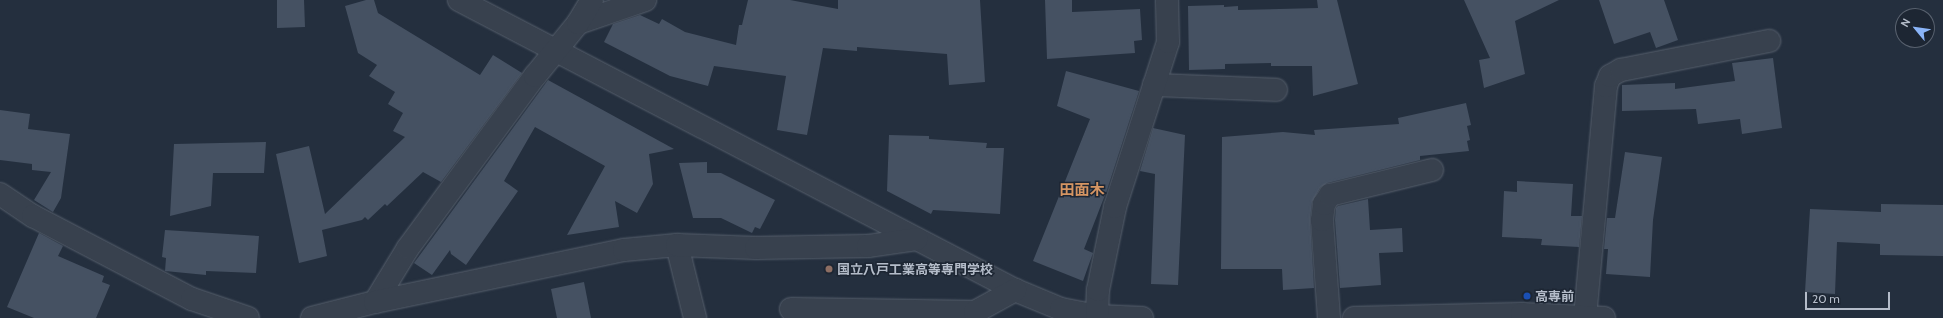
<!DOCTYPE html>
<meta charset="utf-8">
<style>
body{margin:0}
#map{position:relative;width:1943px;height:318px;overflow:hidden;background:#242f3e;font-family:Cabin,"Noto Sans JP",sans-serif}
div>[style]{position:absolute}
.building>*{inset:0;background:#455162}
.roads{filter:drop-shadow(0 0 1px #565f6c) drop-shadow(0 0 1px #565f6c)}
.minor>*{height:22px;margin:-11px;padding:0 11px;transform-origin:11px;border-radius:11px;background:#38414e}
.dots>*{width:11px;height:11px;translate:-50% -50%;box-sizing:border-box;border:2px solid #1d2633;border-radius:50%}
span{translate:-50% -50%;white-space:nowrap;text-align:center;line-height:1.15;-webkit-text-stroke:3px #1d2633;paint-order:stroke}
.poi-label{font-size:13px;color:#b4bcc9;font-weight:700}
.left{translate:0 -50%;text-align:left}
.quarter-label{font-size:15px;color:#d59563;font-weight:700}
.north{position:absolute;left:1895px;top:8px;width:40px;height:40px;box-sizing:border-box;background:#1d2633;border:1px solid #59626f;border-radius:50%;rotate:299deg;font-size:11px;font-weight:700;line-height:16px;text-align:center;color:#b4bcc9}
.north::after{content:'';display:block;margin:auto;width:14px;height:18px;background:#8ab4f8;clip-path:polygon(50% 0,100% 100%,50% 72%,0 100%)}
.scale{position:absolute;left:1805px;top:292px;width:85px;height:18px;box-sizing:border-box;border:2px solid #b4bcc9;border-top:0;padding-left:5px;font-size:12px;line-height:14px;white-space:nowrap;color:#b4bcc9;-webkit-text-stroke:3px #1d2633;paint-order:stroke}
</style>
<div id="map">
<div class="building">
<i style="clip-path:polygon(277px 0,304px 0,305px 27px,277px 28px)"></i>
<i style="clip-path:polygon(366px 0,374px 0,378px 13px,480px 75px,493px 55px,522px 73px,441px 182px,423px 172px,387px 206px,385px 204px,368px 220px,365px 217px,362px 220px,322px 230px,327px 256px,299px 263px,276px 154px,309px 146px,325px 214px,405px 137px,393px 131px,403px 113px,388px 104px,395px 92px,369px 76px,377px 65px,358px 53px,345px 6px)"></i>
<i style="clip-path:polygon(748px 0,790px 0,838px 9px,838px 0,980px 0,985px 82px,949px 85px,947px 54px,857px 47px,857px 51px,823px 48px,807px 135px,777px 130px,786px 76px,714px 66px,708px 86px,670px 76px,604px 42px,613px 24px,640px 15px,659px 24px,662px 19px,685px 32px,736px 45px,739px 25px,742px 25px)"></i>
<i style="clip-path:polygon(1045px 0,1072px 0,1072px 12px,1140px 9px,1142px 40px,1134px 41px,1135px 53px,1047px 59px)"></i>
<i style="clip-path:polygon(1317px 0,1337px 0,1358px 84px,1313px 96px,1312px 66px,1271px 66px,1271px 63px,1225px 64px,1225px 69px,1189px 70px,1188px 6px,1224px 5px,1224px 7px,1238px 6px,1238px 10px,1318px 8px)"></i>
<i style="clip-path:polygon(1464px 0,1559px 0,1515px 21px,1525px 74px,1484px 88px,1479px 60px,1490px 58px)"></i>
<i style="clip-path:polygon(1599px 0,1664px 0,1678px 40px,1656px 48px,1650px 32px,1614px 44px)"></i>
<i style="clip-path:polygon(1773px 58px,1782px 128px,1742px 134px,1740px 119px,1698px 124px,1696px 109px,1622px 111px,1622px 85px,1675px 83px,1675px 89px,1735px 81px,1732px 63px)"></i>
<i style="clip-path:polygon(1066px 71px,1139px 91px,1107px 190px,1084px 249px,1093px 253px,1083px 281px,1033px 261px,1090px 119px,1057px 106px)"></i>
<i style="clip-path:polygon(548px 80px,674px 149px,649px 154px,653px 184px,637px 213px,615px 201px,619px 227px,567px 235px,605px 166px,535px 127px,504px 181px,518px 191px,466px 265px,451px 254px,450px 250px,432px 275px,414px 263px)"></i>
<i style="clip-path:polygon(1466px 103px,1471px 125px,1467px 126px,1470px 140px,1467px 141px,1469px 151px,1420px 156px,1420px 160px,1327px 183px,1320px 188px,1312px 202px,1310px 219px,1314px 288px,1283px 290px,1282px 269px,1221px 269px,1222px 137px,1283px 132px,1315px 135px,1314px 130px,1399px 124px,1398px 118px)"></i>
<i style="clip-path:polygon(0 110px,30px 114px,28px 129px,70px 134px,61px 198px,53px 212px,34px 200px,51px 172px,32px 170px,32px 164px,0 160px)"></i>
<i style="clip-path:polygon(1153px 128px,1185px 135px,1178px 285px,1151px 284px,1155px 174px,1140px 171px)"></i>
<i style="clip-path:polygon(889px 135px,929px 136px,929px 139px,987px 143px,986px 148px,1004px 148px,1000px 214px,933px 210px,931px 214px,887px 191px)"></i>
<i style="clip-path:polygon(266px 142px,264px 173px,213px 173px,211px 206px,170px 216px,174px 144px)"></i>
<i style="clip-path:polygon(1625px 152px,1662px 157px,1653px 220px,1650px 277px,1606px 274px,1608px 249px,1604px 249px,1607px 218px,1615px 218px)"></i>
<i style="clip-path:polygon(707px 162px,707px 173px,721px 173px,775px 200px,760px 229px,755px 227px,752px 233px,721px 218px,693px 218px,679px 163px)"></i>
<i style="clip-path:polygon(1517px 181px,1573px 184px,1571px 216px,1582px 216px,1579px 247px,1541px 245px,1542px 239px,1502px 237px,1504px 191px,1517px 192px)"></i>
<i style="clip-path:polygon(1368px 199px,1370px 230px,1402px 228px,1403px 252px,1379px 253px,1381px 285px,1340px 288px,1335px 220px,1336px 208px,1338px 206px)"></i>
<i style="clip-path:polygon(1881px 204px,1943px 205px,1943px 256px,1880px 255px,1880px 244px,1837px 242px,1835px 294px,1805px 292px,1810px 209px,1881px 212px)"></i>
<i style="clip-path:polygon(165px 230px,259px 236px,256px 273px,206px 271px,206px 275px,165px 271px,166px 258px,162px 257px)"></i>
<i style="clip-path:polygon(39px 233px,63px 246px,58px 256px,104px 276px,102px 282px,110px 285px,96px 318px,34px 318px,7px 307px)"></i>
<i style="clip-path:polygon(584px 282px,591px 318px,557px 318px,551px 289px)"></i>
</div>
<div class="roads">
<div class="minor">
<i style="left:459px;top:0;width:627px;rotate:27.55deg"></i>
<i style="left:1015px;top:290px;width:50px;rotate:22.4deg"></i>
<i style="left:1061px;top:309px;width:37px;rotate:11deg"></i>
<i style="left:1097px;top:316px;width:45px;rotate:2.5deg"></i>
<i style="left:578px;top:23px;width:71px;rotate:-18.9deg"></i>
<i style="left:1154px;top:85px;width:122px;rotate:2.3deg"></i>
<i style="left:0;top:194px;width:40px;rotate:34deg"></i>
<i style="left:33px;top:216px;width:179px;rotate:27.6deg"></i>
<i style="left:192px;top:299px;width:59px;rotate:18.7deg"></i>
<i style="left:677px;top:245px;width:75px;rotate:76.1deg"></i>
<i style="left:375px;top:302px;width:63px;rotate:-58.6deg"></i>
<i style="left:408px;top:248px;width:214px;rotate:-53.6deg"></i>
<i style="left:535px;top:76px;width:68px;rotate:-50.9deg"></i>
<i style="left:578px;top:23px;width:27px;rotate:-59deg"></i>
<i style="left:791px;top:309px;width:184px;rotate:0.9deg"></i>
<i style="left:975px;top:312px;width:46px;rotate:-28.8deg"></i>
<i style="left:1097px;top:316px;width:26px;rotate:-88deg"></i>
<i style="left:1098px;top:290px;width:85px;rotate:-78.4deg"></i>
<i style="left:1115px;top:207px;width:173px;rotate:-72.2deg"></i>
<i style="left:1168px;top:42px;width:42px;rotate:-91.4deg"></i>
<i style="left:1585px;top:317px;width:232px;rotate:-84.8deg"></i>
<i style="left:1606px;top:86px;width:11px;rotate:-68deg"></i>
<i style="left:1610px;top:76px;width:13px;rotate:-29deg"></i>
<i style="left:1621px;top:70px;width:151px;rotate:-11.1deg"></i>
<i style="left:312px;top:318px;width:65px;rotate:-14.3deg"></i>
<i style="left:375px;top:302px;width:254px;rotate:-11.8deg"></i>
<i style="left:624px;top:250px;width:53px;rotate:-5.4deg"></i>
<i style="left:677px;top:245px;width:79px;rotate:2.2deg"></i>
<i style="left:756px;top:248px;width:112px;rotate:-1deg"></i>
<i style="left:868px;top:246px;width:49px;rotate:-8.1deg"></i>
<i style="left:1329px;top:318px;width:98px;rotate:-94.1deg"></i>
<i style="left:1322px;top:220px;width:16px;rotate:-83deg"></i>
<i style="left:1324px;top:204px;width:11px;rotate:-56deg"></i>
<i style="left:1330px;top:195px;width:105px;rotate:-13.8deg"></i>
<i style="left:1354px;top:318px;width:168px;rotate:-1.4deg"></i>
<i style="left:1522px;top:314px;width:82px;rotate:2.8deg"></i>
</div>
</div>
<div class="dots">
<i style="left:829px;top:269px;background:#8d6e63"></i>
<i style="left:1527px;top:296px;background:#1a4fb4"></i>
</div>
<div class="poi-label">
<span class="left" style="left:837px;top:269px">国立八戸工業高等専門学校</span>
<span class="left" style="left:1535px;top:296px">高専前</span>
</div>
<div class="quarter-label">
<span style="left:1082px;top:191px">田面木</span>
</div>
<div class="north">N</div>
<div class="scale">20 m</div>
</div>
